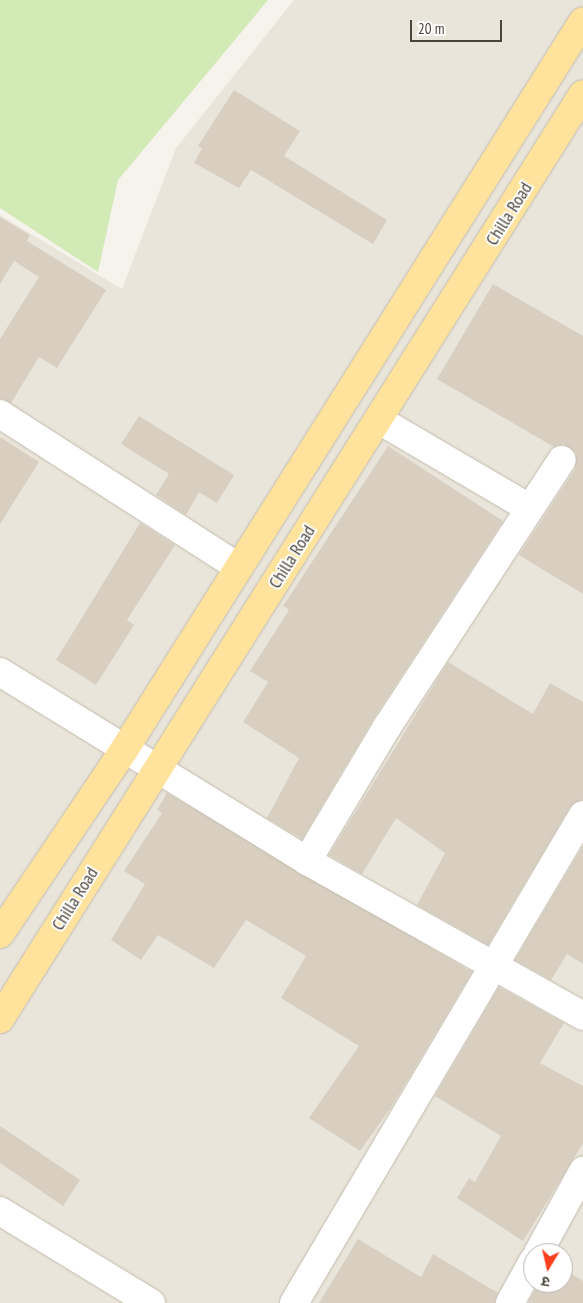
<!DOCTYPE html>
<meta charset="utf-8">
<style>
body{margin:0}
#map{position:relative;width:583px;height:1303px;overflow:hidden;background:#f6f3ec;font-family:"PT Sans Narrow","Noto Sans Devanagari",sans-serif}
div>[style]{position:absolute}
.residential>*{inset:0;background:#eae5da}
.green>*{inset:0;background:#d2eab5}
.building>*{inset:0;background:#d8cfc1}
.roads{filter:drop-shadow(0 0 1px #c2bbae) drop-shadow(0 0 1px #c2bbae)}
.minor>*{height:28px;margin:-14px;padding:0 14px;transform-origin:14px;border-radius:14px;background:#fff}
.major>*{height:28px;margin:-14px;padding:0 14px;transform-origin:14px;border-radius:14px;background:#ffe39c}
span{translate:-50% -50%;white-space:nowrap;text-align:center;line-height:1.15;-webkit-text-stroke:4px #fff;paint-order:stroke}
.street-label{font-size:18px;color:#4b4439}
.north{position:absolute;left:523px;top:1243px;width:50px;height:50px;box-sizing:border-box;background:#fff;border:1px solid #b7b4b0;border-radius:50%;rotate:189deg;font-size:14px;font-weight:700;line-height:20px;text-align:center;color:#4b4439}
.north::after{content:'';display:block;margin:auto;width:18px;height:22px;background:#fc3f1d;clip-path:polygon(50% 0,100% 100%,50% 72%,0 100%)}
.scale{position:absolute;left:410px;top:20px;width:92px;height:22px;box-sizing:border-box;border:2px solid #4b4439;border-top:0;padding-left:6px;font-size:15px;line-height:18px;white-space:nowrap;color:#4b4439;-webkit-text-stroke:4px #fff;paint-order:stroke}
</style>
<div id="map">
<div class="residential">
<i style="clip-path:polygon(evenodd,294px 0,583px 0,583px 1303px,0 1303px,0 215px,122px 289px,176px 148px,294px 0,533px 1253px,563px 1253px,563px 1283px,533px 1283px,533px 1253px)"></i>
</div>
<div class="green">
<i style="clip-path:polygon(0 0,268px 0,118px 180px,98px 272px,0 208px)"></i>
</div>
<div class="building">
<i style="clip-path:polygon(234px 90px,300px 131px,284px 156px,387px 220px,373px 244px,251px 170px,239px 188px,194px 163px,202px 148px,198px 146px)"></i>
<i style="clip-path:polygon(0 217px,30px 235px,27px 241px,106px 290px,57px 368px,39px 357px,11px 403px,0 398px,0 339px,39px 277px,14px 261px,0 284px)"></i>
<i style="clip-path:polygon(493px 284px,583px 336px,583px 594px,519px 555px,575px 469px,576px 453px,563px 444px,554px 447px,437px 379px)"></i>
<i style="clip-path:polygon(139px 416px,234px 475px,217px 503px,199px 492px,186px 515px,156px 495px,169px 474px,121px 444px)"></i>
<i style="clip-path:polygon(0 437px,39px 462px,0 524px)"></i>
<i style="clip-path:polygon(388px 446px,503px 521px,374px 718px,302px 839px,267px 818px,299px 758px,243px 722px,268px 682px,250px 671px,289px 610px,283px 606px)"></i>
<i style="clip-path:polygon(140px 523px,175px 545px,127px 620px,134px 625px,96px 685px,56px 660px)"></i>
<i style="clip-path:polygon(448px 662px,533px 714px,550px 683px,583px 702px,583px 799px,570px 807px,488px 945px,417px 905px,445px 853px,396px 818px,362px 874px,329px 855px)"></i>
<i style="clip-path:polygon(167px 793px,472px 972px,392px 1106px,360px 1151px,309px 1118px,359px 1046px,281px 998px,306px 956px,246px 920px,214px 968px,158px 935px,141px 960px,111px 940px,145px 884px,124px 871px,162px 813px,157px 810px)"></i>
<i style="clip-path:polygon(583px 846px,583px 964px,567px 954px,551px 980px,515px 960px)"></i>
<i style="clip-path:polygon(499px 987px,564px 1023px,540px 1063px,583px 1086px,583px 1143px,523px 1241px,457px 1198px,469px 1178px,475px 1182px,501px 1136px,435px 1096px)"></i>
<i style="clip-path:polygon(0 1126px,80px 1180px,63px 1206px,0 1163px)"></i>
<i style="clip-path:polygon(358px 1239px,421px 1277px,433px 1254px,498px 1293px,494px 1303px,319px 1303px)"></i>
<i style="clip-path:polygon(563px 1269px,583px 1281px,583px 1303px,528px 1303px,539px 1283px,563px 1283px)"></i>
</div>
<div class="roads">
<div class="minor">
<i style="left:0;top:414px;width:283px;rotate:32.7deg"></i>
<i style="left:379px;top:420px;width:174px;rotate:30.4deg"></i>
<i style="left:0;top:672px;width:361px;rotate:31.6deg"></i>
<i style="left:307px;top:861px;width:317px;rotate:29.3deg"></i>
<i style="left:307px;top:861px;width:156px;rotate:-59.2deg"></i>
<i style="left:387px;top:727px;width:319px;rotate:-56.8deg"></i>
<i style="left:0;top:1211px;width:177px;rotate:31.4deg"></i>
<i style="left:538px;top:1253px;width:94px;rotate:-61.2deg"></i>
<i style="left:294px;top:1303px;width:567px;rotate:-59.37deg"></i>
<i style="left:510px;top:1303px;width:48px;rotate:-61.3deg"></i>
</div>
<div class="major">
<i style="left:0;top:934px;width:222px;rotate:-56deg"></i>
<i style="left:124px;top:750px;width:861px;rotate:-57.8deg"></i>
<i style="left:0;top:1019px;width:1093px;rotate:-57.78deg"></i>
</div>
</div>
<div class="street-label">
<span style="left:509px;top:214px;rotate:-58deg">Chilla Road</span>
<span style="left:292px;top:557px;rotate:-58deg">Chilla Road</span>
<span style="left:75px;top:899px;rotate:-58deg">Chilla Road</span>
</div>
<div class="north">उ</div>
<div class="scale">20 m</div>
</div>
